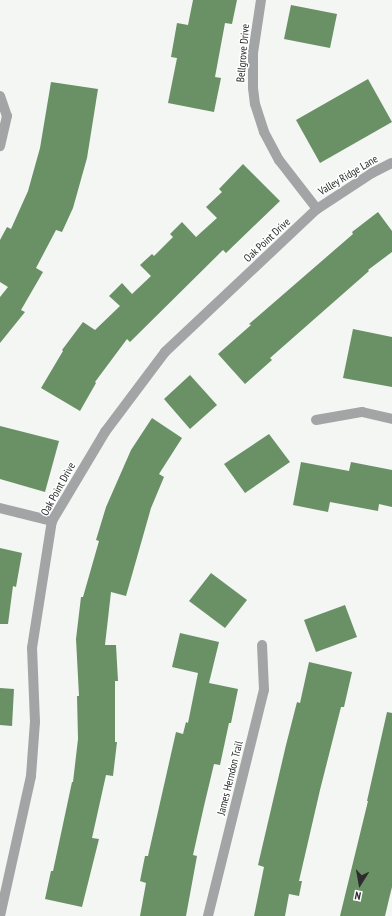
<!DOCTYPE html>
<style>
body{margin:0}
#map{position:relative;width:392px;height:916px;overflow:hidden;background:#f3f6f3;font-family:"PT Sans Narrow",sans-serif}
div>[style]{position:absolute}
.building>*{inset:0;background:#6a9066}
.minor>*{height:10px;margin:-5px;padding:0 5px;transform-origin:5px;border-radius:5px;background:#a3a4a6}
span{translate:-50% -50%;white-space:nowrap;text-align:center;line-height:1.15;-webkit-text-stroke:3px #fff;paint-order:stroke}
.street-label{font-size:11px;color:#2b2c2b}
.north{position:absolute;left:340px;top:864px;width:40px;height:40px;-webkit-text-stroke:3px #fff;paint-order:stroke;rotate:191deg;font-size:11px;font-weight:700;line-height:16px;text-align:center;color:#2b2c2b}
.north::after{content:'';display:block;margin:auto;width:14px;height:18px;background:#2b2c2b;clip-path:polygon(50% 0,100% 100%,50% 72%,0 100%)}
</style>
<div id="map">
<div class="building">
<i style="clip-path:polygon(193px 0,237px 0,232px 24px,225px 23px,215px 77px,221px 78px,214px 112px,168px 103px,177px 58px,171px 57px,177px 23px,188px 25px)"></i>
<i style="clip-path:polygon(291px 5px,337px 14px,330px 48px,284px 39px)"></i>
<i style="clip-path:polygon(368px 79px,392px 122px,320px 163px,296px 120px)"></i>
<i style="clip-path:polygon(51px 82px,98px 89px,87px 158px,73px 208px,62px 232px,56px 230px,36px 268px,43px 272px,21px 310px,25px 312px,0 343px,0 297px,8px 287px,0 282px,0 240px,7px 227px,11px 229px,28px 191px,40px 148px)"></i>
<i style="clip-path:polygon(243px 164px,280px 201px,226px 253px,223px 250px,130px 342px,127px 339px,95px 382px,96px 383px,80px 411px,41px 388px,63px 351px,62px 350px,83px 322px,95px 330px,120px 306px,109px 296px,122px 283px,132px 294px,151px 276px,140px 265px,152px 254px,154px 256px,173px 237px,170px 234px,182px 222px,196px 237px,217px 218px,206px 207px,222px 192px,219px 189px)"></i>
<i style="clip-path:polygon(378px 212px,392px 231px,392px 252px,368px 270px,369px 271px,270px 358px,272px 360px,245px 384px,218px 354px,251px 325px,249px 324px,353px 234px,352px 232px)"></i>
<i style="clip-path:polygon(353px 329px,392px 337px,392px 387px,343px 378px)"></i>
<i style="clip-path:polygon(190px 375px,217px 405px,190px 429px,164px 399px)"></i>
<i style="clip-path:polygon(152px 418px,182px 438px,159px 474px,164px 477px,151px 508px,126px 596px,111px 592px,105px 645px,116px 645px,118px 681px,115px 681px,115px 742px,117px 742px,113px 776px,106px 775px,92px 838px,99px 839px,82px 907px,45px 899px,51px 871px,53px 871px,72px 782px,73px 782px,78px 739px,77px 696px,79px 696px,76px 639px,81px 597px,83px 597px,99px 541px,96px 540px,106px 507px,131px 450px)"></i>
<i style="clip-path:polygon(0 426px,59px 441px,45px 492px,0 479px)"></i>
<i style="clip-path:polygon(269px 434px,290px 462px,245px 493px,224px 464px)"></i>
<i style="clip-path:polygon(301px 462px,349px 471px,351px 462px,392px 470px,392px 507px,379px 504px,378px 511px,330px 502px,328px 512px,293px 505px)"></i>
<i style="clip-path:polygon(0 548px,22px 553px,16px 587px,13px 586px,8px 624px,0 624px)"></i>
<i style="clip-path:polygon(211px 573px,247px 600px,225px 628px,189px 601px)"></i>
<i style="clip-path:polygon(345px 605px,357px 637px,316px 652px,304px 620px)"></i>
<i style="clip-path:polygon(180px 633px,219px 642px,209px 683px,238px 689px,231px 723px,229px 723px,220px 765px,214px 764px,204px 806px,193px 855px,197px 856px,186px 916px,140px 916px,146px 883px,140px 881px,145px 856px,148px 856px,176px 732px,183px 734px,186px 722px,188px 723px,198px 673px,172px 667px)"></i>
<i style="clip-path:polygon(309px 662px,352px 672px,344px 707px,341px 707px,320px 790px,299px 881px,302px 881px,299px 896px,289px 894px,285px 916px,254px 916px,264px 867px,258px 865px,286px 745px,297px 702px,300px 703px)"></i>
<i style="clip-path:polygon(0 688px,14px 689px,12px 726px,0 725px)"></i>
<i style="clip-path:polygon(387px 712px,392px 713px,392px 887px,390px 895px,385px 916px,340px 916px,368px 801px,367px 801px)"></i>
</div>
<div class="minor">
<i style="left:261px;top:0;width:54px;rotate:98.6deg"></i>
<i style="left:253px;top:53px;width:35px;rotate:90deg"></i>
<i style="left:253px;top:88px;width:16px;rotate:83deg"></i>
<i style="left:255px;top:104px;width:29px;rotate:72deg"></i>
<i style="left:264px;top:132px;width:32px;rotate:62deg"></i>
<i style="left:279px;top:160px;width:62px;rotate:52.2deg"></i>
<i style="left:0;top:96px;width:21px;rotate:71deg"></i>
<i style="left:7px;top:116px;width:31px;rotate:103deg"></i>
<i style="left:316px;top:420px;width:47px;rotate:-9.9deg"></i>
<i style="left:362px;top:412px;width:31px;rotate:13deg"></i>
<i style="left:0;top:508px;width:54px;rotate:14deg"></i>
<i style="left:0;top:916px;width:143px;rotate:-77.5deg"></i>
<i style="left:31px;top:776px;width:54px;rotate:-85.8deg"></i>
<i style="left:35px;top:722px;width:74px;rotate:-92.3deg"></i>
<i style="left:32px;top:648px;width:129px;rotate:-81.1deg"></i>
<i style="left:52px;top:521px;width:104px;rotate:-59.2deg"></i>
<i style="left:105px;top:432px;width:100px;rotate:-53.1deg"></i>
<i style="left:165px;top:352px;width:209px;rotate:-43.3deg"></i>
<i style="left:317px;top:209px;width:66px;rotate:-33.2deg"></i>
<i style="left:372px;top:173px;width:22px;rotate:-27deg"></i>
<i style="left:208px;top:916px;width:233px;rotate:-76.1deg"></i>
<i style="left:264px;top:690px;width:45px;rotate:-92.5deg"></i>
</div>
<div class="street-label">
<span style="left:243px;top:53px;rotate:-85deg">Bellgrove Drive</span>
<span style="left:348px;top:175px;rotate:-31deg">Valley Ridge Lane</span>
<span style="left:267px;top:240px;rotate:-43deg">Oak Point Drive</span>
<span style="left:58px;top:489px;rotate:-61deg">Oak Point Drive</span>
<span style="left:230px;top:778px;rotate:-76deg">James Herndon Trail</span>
</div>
<div class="north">N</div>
</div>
